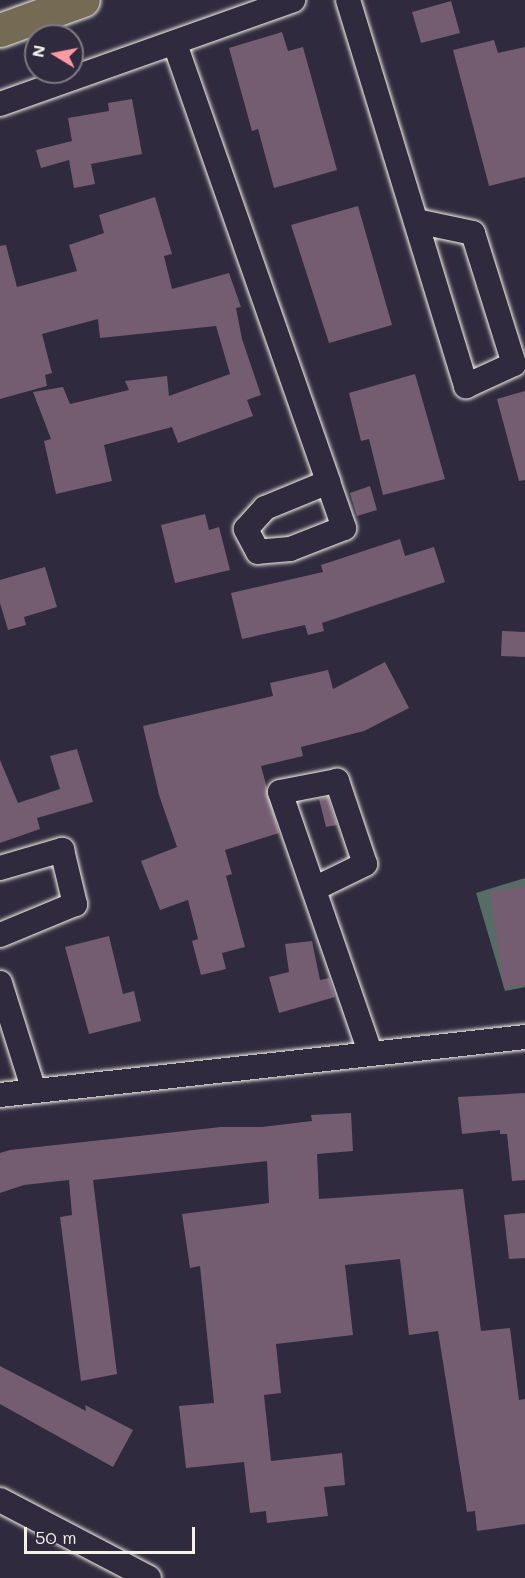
<!DOCTYPE html>
<style>
body{margin:0}
#map{position:relative;width:525px;height:1578px;overflow:hidden;background:#2f2a3d;font-family:Mali,sans-serif}
div>[style]{position:absolute}
.green>*{inset:0;background:#586c66}
.building>*{inset:0;background:#745d71}
.roads{filter:drop-shadow(0 0 2px #f4f1e8) drop-shadow(0 0 2px #f4f1e8)}
.minor>*{height:24px;margin:-12px;padding:0 12px;transform-origin:12px;border-radius:12px;background:#2f2a3d}
.primary>*{height:33px;margin:-16.5px;padding:0 16.5px;transform-origin:16.5px;border-radius:16.5px;background:#756b55}
span{translate:-50% -50%;white-space:nowrap;text-align:center;line-height:1.15;-webkit-text-stroke:5px #2f2a3d;paint-order:stroke}
.north{position:absolute;left:24px;top:24px;width:60px;height:60px;box-sizing:border-box;background:#2f2a3d;border:2px solid #7e7a81;border-radius:50%;rotate:280deg;font-size:16px;font-weight:700;line-height:24px;text-align:center;color:#f4f1e8}
.north::after{content:'';display:block;margin:auto;width:21px;height:27px;background:#ff9aa2;clip-path:polygon(50% 0,100% 100%,50% 72%,0 100%)}
.scale{position:absolute;left:24px;top:1527px;width:171px;height:27px;box-sizing:border-box;border:3px solid #f4f1e8;border-top:0;padding-left:8px;font-size:18px;line-height:21px;white-space:nowrap;color:#f4f1e8;-webkit-text-stroke:4px #2f2a3d;paint-order:stroke}
</style>
<div id="map">
<div class="green">
<i style="clip-path:polygon(525px 878px,525px 987px,505px 991px,476px 893px)"></i>
</div>
<div class="building">
<i style="clip-path:polygon(451px 1px,460px 33px,421px 43px,412px 12px)"></i>
<i style="clip-path:polygon(282px 32px,288px 51px,303px 47px,337px 170px,274px 188px,258px 129px,252px 131px,229px 48px)"></i>
<i style="clip-path:polygon(494px 40px,498px 53px,525px 47px,525px 177px,489px 186px,453px 50px)"></i>
<i style="clip-path:polygon(132px 99px,142px 154px,91px 164px,95px 184px,74px 188px,69px 160px,41px 168px,36px 150px,72px 141px,68px 118px,109px 111px,108px 103px)"></i>
<i style="clip-path:polygon(155px 197px,172px 254px,164px 256px,172px 289px,229px 273px,241px 307px,236px 308px,242px 339px,261px 395px,247px 400px,253px 416px,178px 443px,172px 427px,104px 445px,112px 481px,56px 494px,44px 441px,51px 439px,33px 392px,63px 387px,70px 404px,129px 390px,125px 381px,167px 376px,169px 396px,230px 374px,216px 326px,100px 338px,98px 319px,42px 334px,52px 373px,45px 375px,47px 386px,0 399px,0 246px,6px 245px,17px 287px,77px 271px,69px 245px,104px 233px,99px 215px)"></i>
<i style="clip-path:polygon(358px 206px,392px 325px,329px 343px,291px 225px)"></i>
<i style="clip-path:polygon(415px 374px,445px 479px,383px 495px,369px 439px,361px 441px,349px 393px)"></i>
<i style="clip-path:polygon(525px 391px,525px 480px,519px 481px,497px 399px)"></i>
<i style="clip-path:polygon(370px 486px,377px 510px,357px 516px,350px 493px)"></i>
<i style="clip-path:polygon(205px 514px,209px 530px,219px 527px,230px 570px,175px 583px,161px 525px)"></i>
<i style="clip-path:polygon(400px 539px,405px 556px,434px 547px,445px 582px,322px 623px,324px 631px,308px 635px,305px 625px,242px 639px,231px 593px,323px 572px,321px 565px)"></i>
<i style="clip-path:polygon(45px 567px,57px 607px,24px 617px,26px 625px,8px 630px,0 603px,0 580px)"></i>
<i style="clip-path:polygon(502px 631px,525px 632px,525px 657px,501px 656px)"></i>
<i style="clip-path:polygon(385px 662px,409px 708px,364px 731px,301px 747px,303px 756px,261px 766px,279px 833px,225px 850px,232px 874px,226px 876px,245px 947px,222px 953px,226px 969px,201px 975px,192px 941px,198px 939px,188px 900px,160px 910px,141px 861px,177px 847px,159px 795px,143px 726px,273px 696px,270px 683px,328px 670px,333px 689px)"></i>
<i style="clip-path:polygon(77px 749px,93px 802px,37px 818px,40px 829px,0 843px,0 760px,18px 803px,60px 789px,50px 756px)"></i>
<i style="clip-path:polygon(328px 797px,337px 825px,326px 827px,319px 799px)"></i>
<i style="clip-path:polygon(525px 886px,525px 985px,504px 988px,490px 891px)"></i>
<i style="clip-path:polygon(109px 936px,123px 994px,134px 991px,141px 1021px,89px 1034px,65px 947px)"></i>
<i style="clip-path:polygon(312px 941px,320px 980px,329px 978px,335px 997px,279px 1013px,269px 977px,289px 972px,285px 944px)"></i>
<i style="clip-path:polygon(525px 1093px,525px 1180px,512px 1181px,507px 1134px,500px 1134px,500px 1130px,462px 1134px,458px 1097px)"></i>
<i style="clip-path:polygon(351px 1113px,353px 1151px,317px 1154px,319px 1199px,463px 1189px,481px 1331px,510px 1328px,519px 1400px,525px 1399px,525px 1524px,477px 1531px,475px 1511px,467px 1512px,438px 1331px,409px 1335px,400px 1259px,345px 1265px,353px 1335px,276px 1344px,281px 1393px,264px 1395px,271px 1461px,342px 1453px,345px 1485px,324px 1487px,328px 1516px,267px 1523px,266px 1511px,250px 1513px,244px 1462px,186px 1468px,179px 1406px,214px 1403px,200px 1266px,190px 1268px,182px 1214px,269px 1203px,267px 1161px,93px 1180px,117px 1374px,81px 1381px,60px 1217px,72px 1215px,69px 1180px,24px 1185px,0 1193px,0 1153px,10px 1150px,221px 1127px,262px 1127px,312px 1121px,311px 1115px)"></i>
<i style="clip-path:polygon(525px 1213px,525px 1258px,509px 1259px,504px 1215px)"></i>
<i style="clip-path:polygon(0 1366px,86px 1411px,85px 1405px,133px 1430px,113px 1467px,0 1404px)"></i>
</div>
<div class="roads">
<div class="minor">
<i style="left:348px;top:0;width:404px;rotate:73deg"></i>
<i style="left:466px;top:386px;width:53px;rotate:-24.6deg"></i>
<i style="left:514px;top:364px;width:137px;rotate:-107.4deg"></i>
<i style="left:473px;top:233px;width:58px;rotate:-168.1deg"></i>
<i style="left:175px;top:44px;width:464px;rotate:70.7deg"></i>
<i style="left:328px;top:482px;width:49px;rotate:70.8deg"></i>
<i style="left:344px;top:528px;width:58px;rotate:158.7deg"></i>
<i style="left:290px;top:549px;width:32px;rotate:175deg"></i>
<i style="left:258px;top:552px;width:26px;rotate:-118deg"></i>
<i style="left:246px;top:529px;width:28px;rotate:-48deg"></i>
<i style="left:265px;top:508px;width:68px;rotate:-22.4deg"></i>
<i style="left:0;top:104px;width:311px;rotate:-19.5deg"></i>
<i style="left:0;top:868px;width:65px;rotate:-16.2deg"></i>
<i style="left:62px;top:850px;width:56px;rotate:76.5deg"></i>
<i style="left:75px;top:904px;width:81px;rotate:157.5deg"></i>
<i style="left:314px;top:889px;width:57px;rotate:-26.1deg"></i>
<i style="left:365px;top:864px;width:88px;rotate:-108.6deg"></i>
<i style="left:337px;top:781px;width:58px;rotate:169.1deg"></i>
<i style="left:280px;top:792px;width:275px;rotate:70.9deg"></i>
<i style="left:0;top:983px;width:113px;rotate:72.5deg"></i>
<i style="left:0;top:1095px;width:528px;rotate:-6.3deg"></i>
<i style="left:0;top:1500px;width:168px;rotate:27.6deg"></i>
</div>
<div class="primary">
<i style="left:0;top:30px;width:88px;rotate:-19.9deg"></i>
</div>
</div>
<div class="north">N</div>
<div class="scale">50 m</div>
</div>
